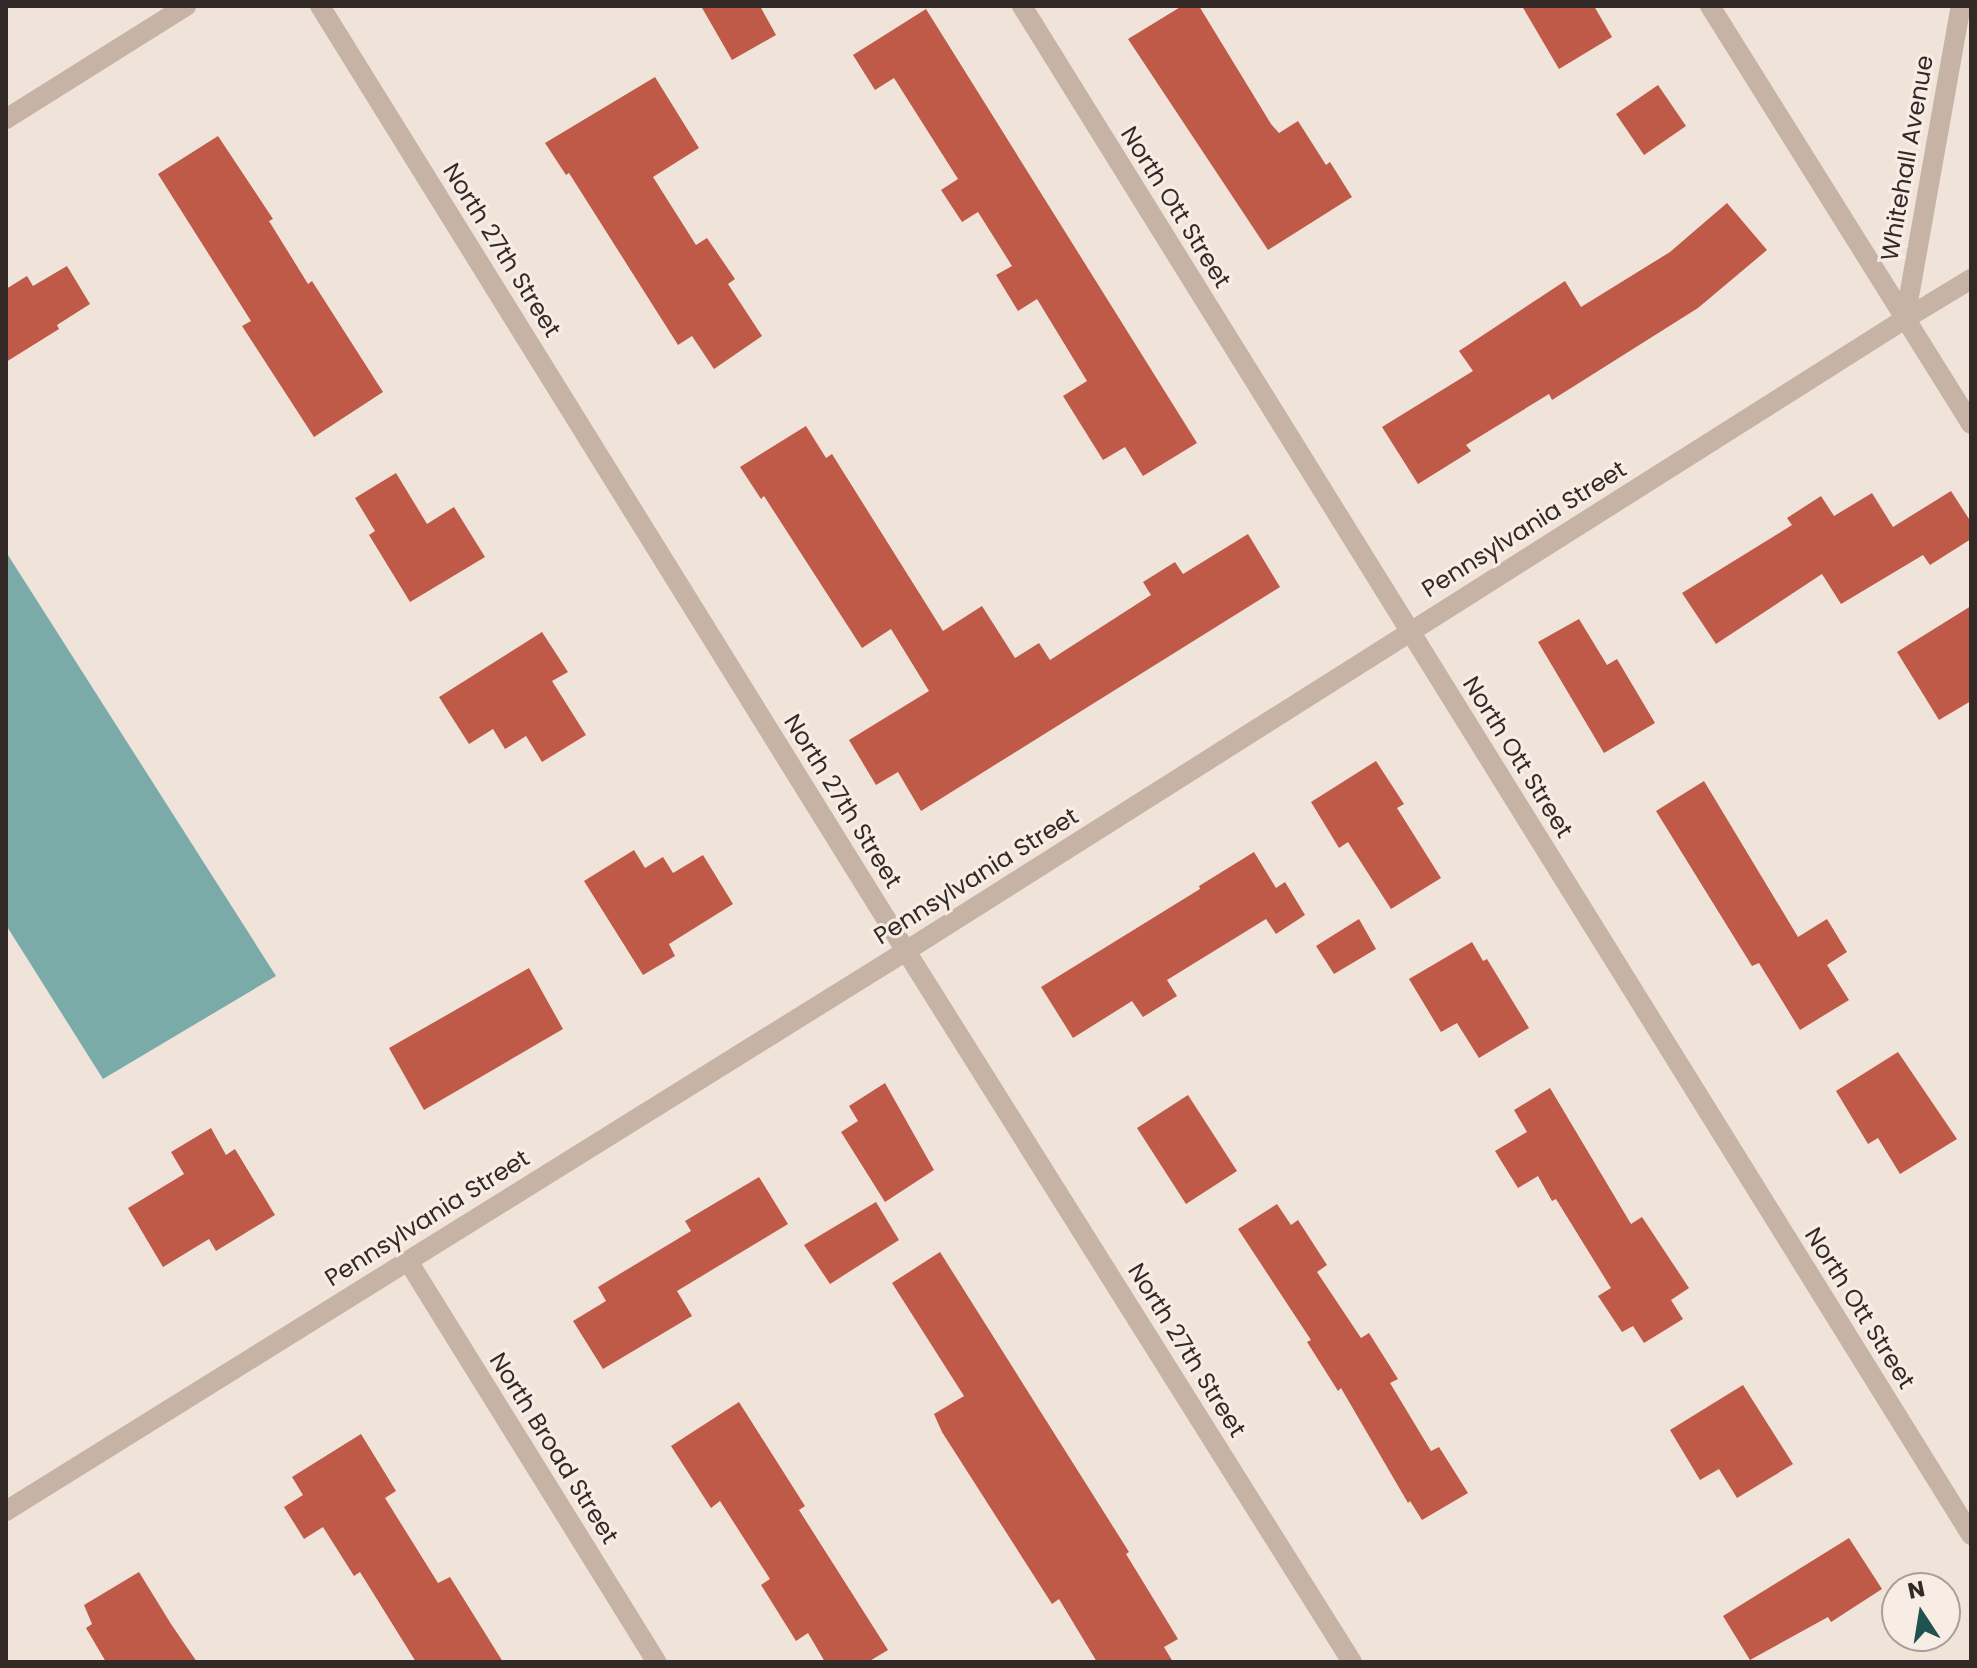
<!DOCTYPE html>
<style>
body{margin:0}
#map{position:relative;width:1977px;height:1668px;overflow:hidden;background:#f0e3d9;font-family:Poppins,sans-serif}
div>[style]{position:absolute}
.water>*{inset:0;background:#7aaba8}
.building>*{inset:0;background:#bf5a48}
.minor>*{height:20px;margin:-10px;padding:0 10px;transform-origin:10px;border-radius:10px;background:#c7b2a6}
.tertiary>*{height:20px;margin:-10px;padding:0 10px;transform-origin:10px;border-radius:10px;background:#c7b2a6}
span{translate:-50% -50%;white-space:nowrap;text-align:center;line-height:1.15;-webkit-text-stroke:6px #f8ede5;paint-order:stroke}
.street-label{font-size:24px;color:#332927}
.frame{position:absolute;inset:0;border:8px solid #332927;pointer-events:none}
.north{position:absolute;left:1881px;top:1572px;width:80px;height:80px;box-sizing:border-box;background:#f8ede5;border:2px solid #a99f99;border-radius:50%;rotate:348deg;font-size:22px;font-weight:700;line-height:32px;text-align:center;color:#332927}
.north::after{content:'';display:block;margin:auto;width:28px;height:36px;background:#1f5251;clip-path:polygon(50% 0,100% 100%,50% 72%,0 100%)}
</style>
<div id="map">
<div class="water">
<i style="clip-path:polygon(6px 552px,276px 976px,103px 1079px,6px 925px)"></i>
</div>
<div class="building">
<i style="clip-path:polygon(701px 6px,760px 6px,776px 35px,732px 60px)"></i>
<i style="clip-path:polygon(1182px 6px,1199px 6px,1271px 124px,1279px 133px,1298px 121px,1326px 165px,1330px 162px,1352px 197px,1268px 250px,1128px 39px)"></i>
<i style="clip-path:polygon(1522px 6px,1594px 6px,1612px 37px,1559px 69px)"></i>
<i style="clip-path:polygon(926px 9px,1197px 443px,1143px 476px,1125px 447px,1103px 460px,1063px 396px,1087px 381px,1037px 299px,1018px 311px,996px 275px,1012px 266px,978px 212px,962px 222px,941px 190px,958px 179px,894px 78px,875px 90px,853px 55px)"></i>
<i style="clip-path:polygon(655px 77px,699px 148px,653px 177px,696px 245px,707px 238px,735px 279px,728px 284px,762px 336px,714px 369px,692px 336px,678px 345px,569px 173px,566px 175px,545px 143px)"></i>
<i style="clip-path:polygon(1658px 85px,1686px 126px,1644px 155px,1616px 114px)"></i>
<i style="clip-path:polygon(218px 136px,273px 219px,269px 221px,308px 284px,312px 281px,383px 392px,314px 437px,242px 326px,251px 321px,158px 174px)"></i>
<i style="clip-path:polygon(1727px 203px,1767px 250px,1698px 308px,1552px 400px,1549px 394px,1466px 445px,1471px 451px,1418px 484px,1382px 427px,1473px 371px,1459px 351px,1565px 281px,1581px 307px,1670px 252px)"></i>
<i style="clip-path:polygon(67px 266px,90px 304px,57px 325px,59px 329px,6px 362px,6px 289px,27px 276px,33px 286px)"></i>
<i style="clip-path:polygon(806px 426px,826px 458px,832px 454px,943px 631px,982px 606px,1015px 658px,1039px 643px,1050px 660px,1151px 595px,1143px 582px,1175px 562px,1183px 574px,1248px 534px,1280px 587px,921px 811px,898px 772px,876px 785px,849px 740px,929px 691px,891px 629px,862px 648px,764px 496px,761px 499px,740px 467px)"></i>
<i style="clip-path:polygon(396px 473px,427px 524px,454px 507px,485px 557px,410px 602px,369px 535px,375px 531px,355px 498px)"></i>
<i style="clip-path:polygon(1951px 491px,1971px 522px,1971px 539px,1930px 565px,1923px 555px,1841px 604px,1822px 574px,1716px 644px,1682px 593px,1792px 525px,1787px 518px,1821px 496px,1834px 516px,1872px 493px,1893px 527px)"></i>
<i style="clip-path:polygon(1971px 606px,1971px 701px,1939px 720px,1897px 652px)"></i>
<i style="clip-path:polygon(1579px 619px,1607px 665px,1617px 659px,1655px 723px,1604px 753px,1538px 642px)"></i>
<i style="clip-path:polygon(542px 632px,568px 672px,552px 681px,586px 735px,542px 762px,526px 736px,505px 749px,493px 729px,469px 744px,439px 697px)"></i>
<i style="clip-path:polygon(1376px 761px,1404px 804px,1397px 808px,1441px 878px,1391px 909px,1348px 842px,1339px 848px,1311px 802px)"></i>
<i style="clip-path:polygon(1704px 781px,1798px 937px,1827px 919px,1847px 952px,1827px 965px,1849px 1000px,1800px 1030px,1759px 963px,1752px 966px,1656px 811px)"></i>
<i style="clip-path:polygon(634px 850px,645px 868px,663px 857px,673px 873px,703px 855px,733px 904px,669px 944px,675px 956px,643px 975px,584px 881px)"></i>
<i style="clip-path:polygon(1254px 852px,1276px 888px,1285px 882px,1305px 915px,1276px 934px,1266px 919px,1167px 980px,1177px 996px,1143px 1017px,1132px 1001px,1073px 1038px,1041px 987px,1200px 889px,1199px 886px)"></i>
<i style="clip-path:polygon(1359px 919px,1376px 949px,1334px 974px,1316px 946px)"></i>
<i style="clip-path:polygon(1472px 942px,1483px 961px,1487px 959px,1529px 1028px,1479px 1058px,1457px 1023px,1441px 1032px,1409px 979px)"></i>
<i style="clip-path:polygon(529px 968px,563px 1029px,424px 1110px,389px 1048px)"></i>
<i style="clip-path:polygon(1898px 1052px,1957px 1139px,1900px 1174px,1878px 1138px,1868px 1144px,1836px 1091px)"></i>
<i style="clip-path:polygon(885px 1083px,934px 1170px,885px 1202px,841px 1132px,858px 1121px,849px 1106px)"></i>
<i style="clip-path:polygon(1550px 1088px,1631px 1224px,1642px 1217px,1689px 1288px,1671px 1300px,1683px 1319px,1644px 1343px,1633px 1326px,1622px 1332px,1598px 1296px,1611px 1288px,1556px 1199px,1552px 1201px,1538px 1176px,1518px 1188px,1495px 1151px,1527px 1132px,1514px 1110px)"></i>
<i style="clip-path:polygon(1188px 1095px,1237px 1171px,1186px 1204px,1137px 1128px)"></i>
<i style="clip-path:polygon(211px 1128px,226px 1155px,235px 1149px,275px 1215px,216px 1251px,209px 1239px,163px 1267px,128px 1208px,184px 1174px,171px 1152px)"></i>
<i style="clip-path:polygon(759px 1177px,788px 1224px,677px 1291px,692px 1316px,603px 1369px,573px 1321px,606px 1301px,598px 1287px,691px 1231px,685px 1221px)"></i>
<i style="clip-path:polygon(876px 1202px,899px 1240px,830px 1284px,804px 1245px)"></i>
<i style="clip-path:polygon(1277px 1204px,1291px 1225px,1298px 1220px,1327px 1265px,1317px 1272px,1361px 1338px,1369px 1333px,1398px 1379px,1390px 1383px,1431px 1451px,1439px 1447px,1468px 1493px,1422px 1520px,1410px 1501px,1408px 1503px,1341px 1388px,1338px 1391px,1307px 1342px,1311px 1340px,1238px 1229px)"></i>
<i style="clip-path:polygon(940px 1252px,1129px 1552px,1126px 1554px,1178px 1639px,1164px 1647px,1173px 1662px,1097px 1662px,1059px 1599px,1052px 1604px,942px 1432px,934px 1414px,964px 1396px,892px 1283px)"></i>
<i style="clip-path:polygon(1743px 1385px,1793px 1464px,1737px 1498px,1719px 1469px,1700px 1480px,1670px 1430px)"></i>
<i style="clip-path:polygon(739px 1402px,805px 1506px,799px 1510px,888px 1650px,868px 1662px,825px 1662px,808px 1633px,796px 1641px,761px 1585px,770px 1579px,720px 1501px,711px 1508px,671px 1446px)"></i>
<i style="clip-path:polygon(361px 1434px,396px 1491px,385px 1498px,438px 1583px,450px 1577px,503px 1662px,416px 1662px,360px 1572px,354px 1576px,323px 1527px,304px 1539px,284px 1507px,303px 1495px,292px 1477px)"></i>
<i style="clip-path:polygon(1849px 1538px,1882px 1589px,1831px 1622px,1828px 1617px,1750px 1660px,1723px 1616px)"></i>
<i style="clip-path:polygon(139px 1572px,171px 1624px,197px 1662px,106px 1662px,86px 1628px,92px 1624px,84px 1605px)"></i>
</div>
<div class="minor">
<i style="left:320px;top:6px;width:1112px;rotate:58.2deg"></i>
<i style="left:906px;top:951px;width:839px;rotate:57.9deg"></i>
<i style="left:1022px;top:6px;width:1800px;rotate:58.17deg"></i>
<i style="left:1710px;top:6px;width:493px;rotate:58deg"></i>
<i style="left:6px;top:119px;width:213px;rotate:-32.1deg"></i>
<i style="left:1905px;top:319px;width:77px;rotate:-31.2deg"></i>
<i style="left:408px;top:1261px;width:472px;rotate:58.2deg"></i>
</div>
<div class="tertiary">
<i style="left:6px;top:1511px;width:1060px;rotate:-31.89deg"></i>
<i style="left:906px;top:951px;width:1182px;rotate:-32.32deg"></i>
<i style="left:1905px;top:319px;width:318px;rotate:-79.9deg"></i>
</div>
<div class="street-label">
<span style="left:1907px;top:158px;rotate:-80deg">Whitehall Avenue</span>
<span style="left:1176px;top:207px;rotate:58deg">North Ott Street</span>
<span style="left:502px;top:250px;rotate:58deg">North 27th Street</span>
<span style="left:1524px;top:529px;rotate:-32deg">Pennsylvania Street</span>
<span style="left:1518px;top:757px;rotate:58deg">North Ott Street</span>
<span style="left:843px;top:801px;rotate:58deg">North 27th Street</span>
<span style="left:976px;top:876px;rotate:-32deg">Pennsylvania Street</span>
<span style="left:427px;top:1218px;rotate:-32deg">Pennsylvania Street</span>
<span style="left:1860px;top:1308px;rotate:58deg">North Ott Street</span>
<span style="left:1187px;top:1350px;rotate:58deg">North 27th Street</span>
<span style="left:554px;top:1448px;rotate:58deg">North Broad Street</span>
</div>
<div class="frame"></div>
<div class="north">N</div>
</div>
